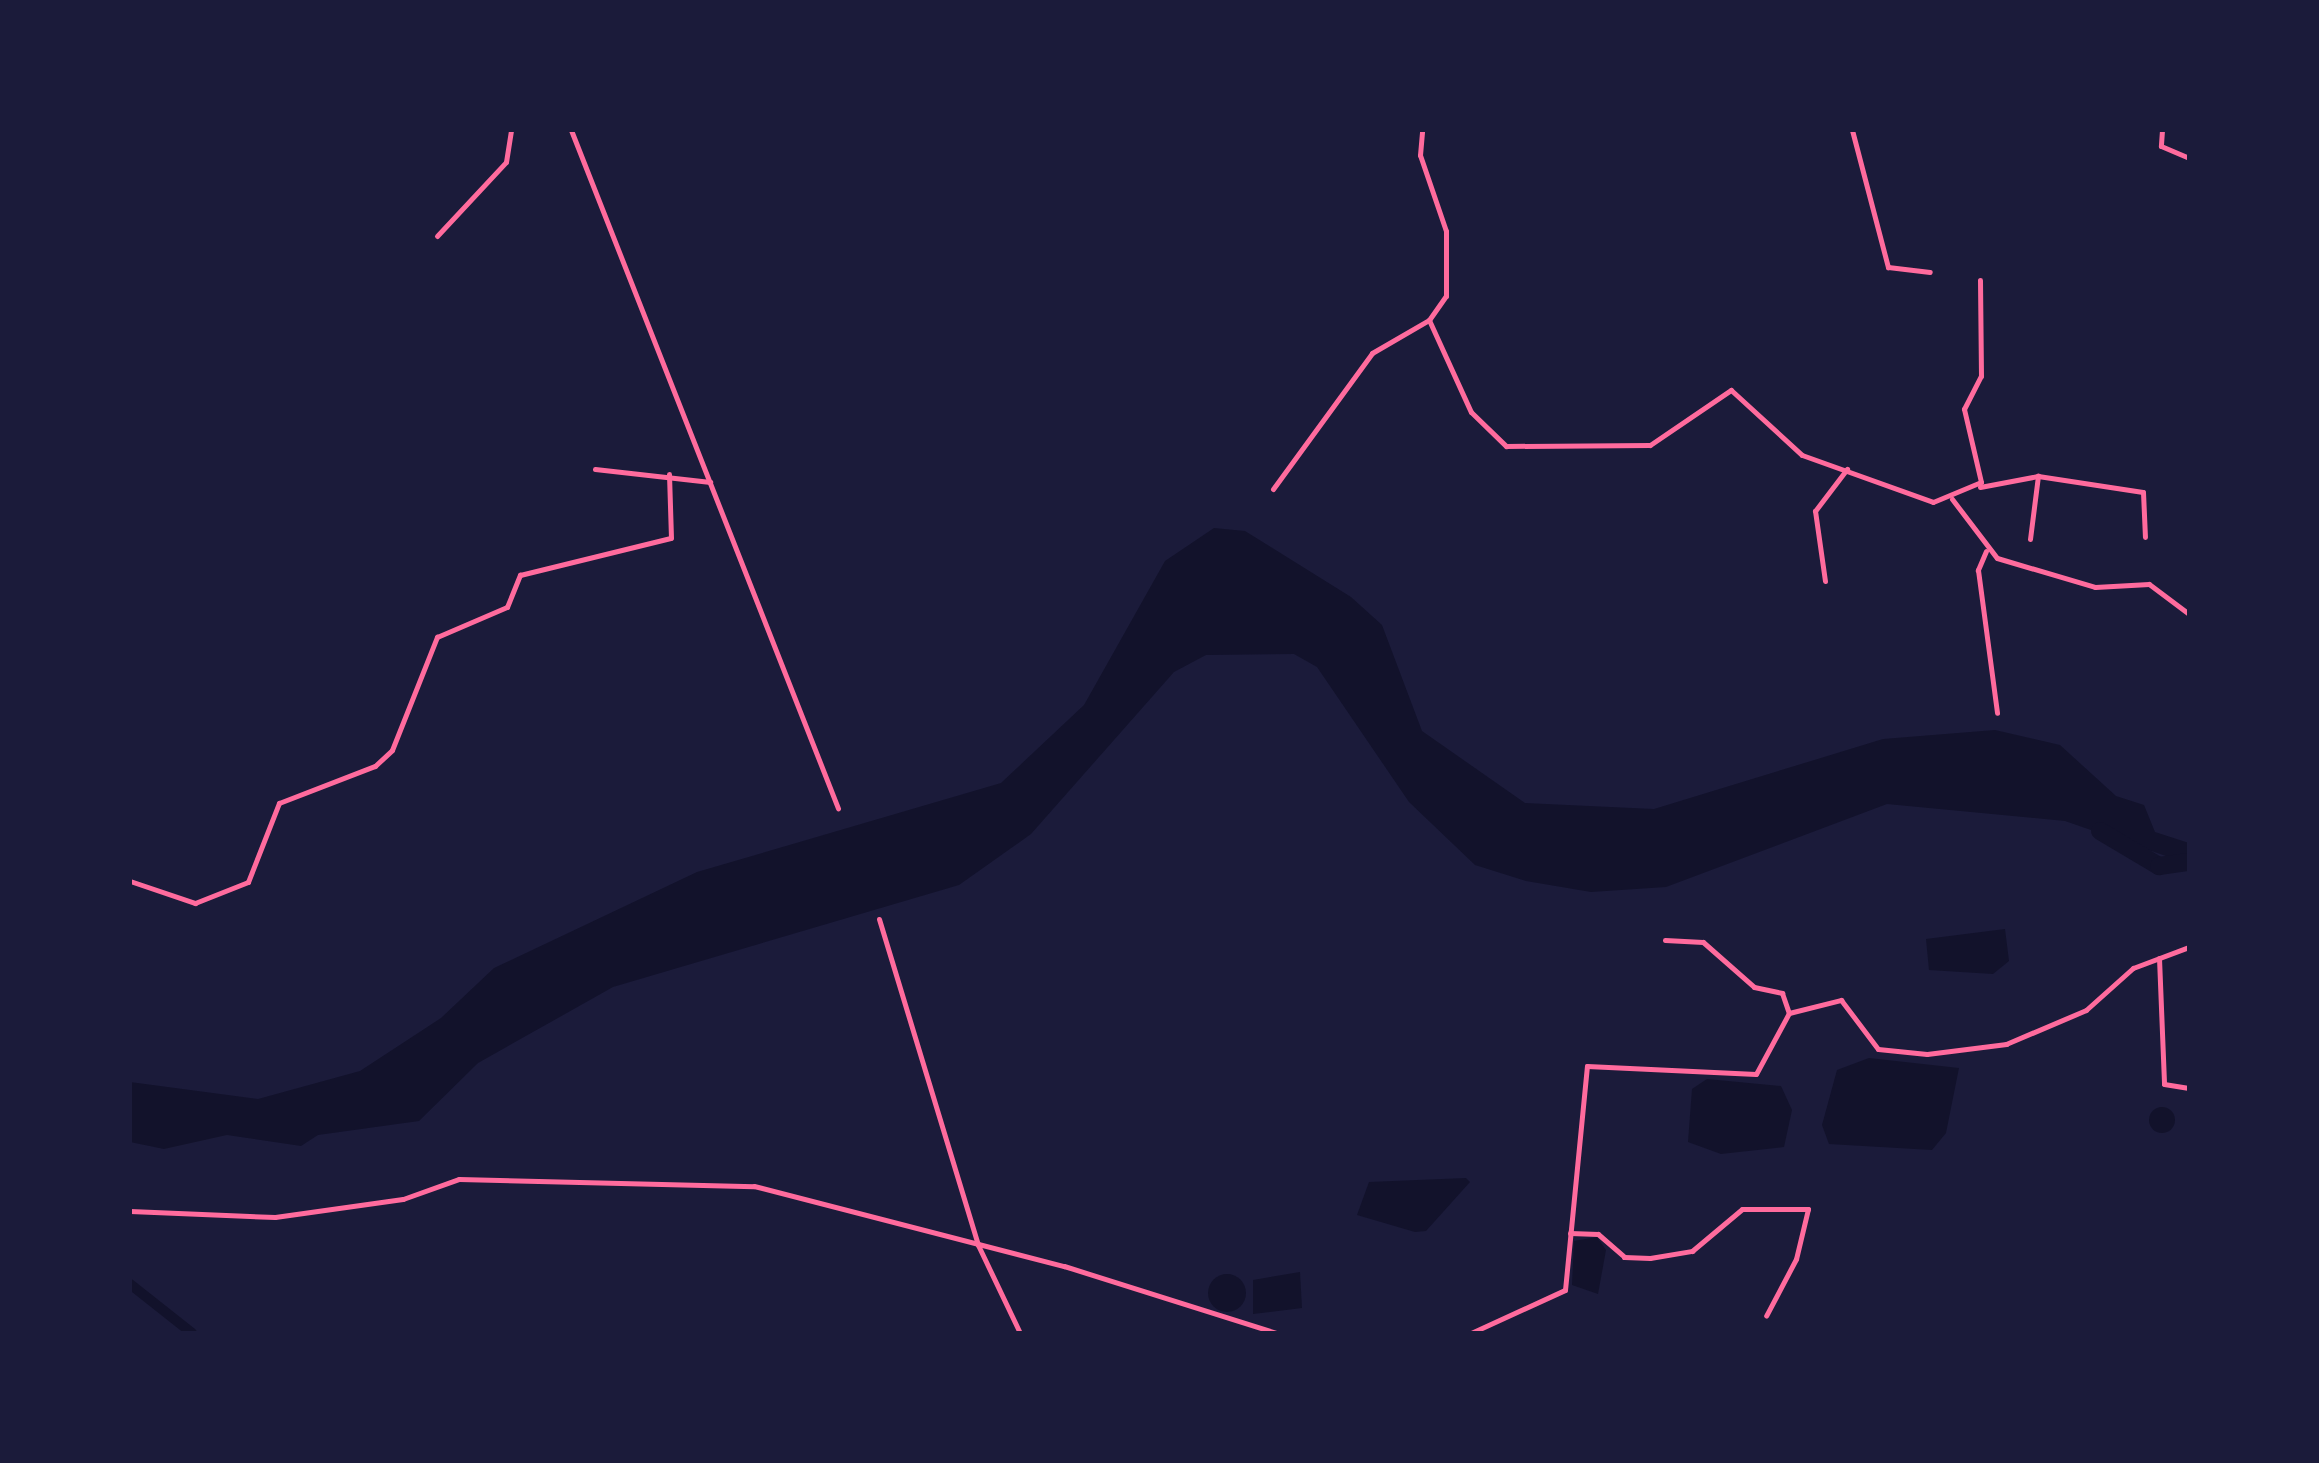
<!DOCTYPE html>
<style>
body{margin:0}
#map{position:relative;width:2319px;height:1463px;overflow:hidden;background:#1b1b3a;font-family:"PT Sans",sans-serif}
div>[style]{position:absolute}
.water>*{inset:0;background:#12122b}
.round{border-radius:50%}
.canal>*{height:10px;margin:-5px;padding:0 5px;transform-origin:5px;border-radius:5px;background:#12122b}
.river>*{height:18px;margin:-9px;padding:0 9px;transform-origin:9px;border-radius:9px;background:#12122b}
.minor>*{height:5px;margin:-2.5px;padding:0 2.5px;transform-origin:2.5px;border-radius:2.5px;background:#ff6b9d}
.tertiary>*{height:5px;margin:-2.5px;padding:0 2.5px;transform-origin:2.5px;border-radius:2.5px;background:#ff6b9d}
span{translate:-50% -50%;white-space:nowrap;text-align:center;line-height:1.15;-webkit-text-stroke:10px #1b1b3a;paint-order:stroke}
.frame{position:absolute;inset:0;border:132px solid #1b1b3a;pointer-events:none}
</style>
<div id="map">
<div class="water">
<i style="clip-path:polygon(1214px 528px,1245px 531px,1351px 597px,1382px 625px,1422px 731px,1525px 803px,1654px 809px,1883px 739px,1995px 730px,2060px 745px,2116px 796px,2144px 805px,2155px 832px,2189px 843px,2189px 864px,2065px 821px,1887px 804px,1666px 887px,1591px 892px,1526px 881px,1475px 865px,1409px 802px,1317px 667px,1294px 654px,1206px 655px,1174px 672px,1031px 834px,959px 885px,613px 987px,478px 1063px,419px 1121px,318px 1135px,301px 1146px,227px 1135px,164px 1149px,130px 1142px,130px 1082px,258px 1099px,360px 1071px,441px 1018px,494px 968px,697px 872px,1001px 783px,1084px 705px,1165px 561px)"></i>
<i style="clip-path:polygon(2005px 929px,2009px 961px,1993px 974px,1929px 970px,1926px 939px)"></i>
<i style="clip-path:polygon(1869px 1058px,1959px 1068px,1946px 1133px,1932px 1150px,1829px 1144px,1822px 1125px,1837px 1070px)"></i>
<i style="clip-path:polygon(1707px 1079px,1781px 1086px,1792px 1110px,1784px 1147px,1721px 1154px,1688px 1142px,1692px 1089px)"></i>
<i class="round" style="left:2149px;top:1107px;width:26px;height:26px"></i>
<i style="clip-path:polygon(1369px 1182px,1466px 1178px,1470px 1182px,1426px 1231px,1415px 1232px,1357px 1215px)"></i>
<i style="clip-path:polygon(1597px 1237px,1606px 1250px,1598px 1294px,1572px 1285px,1574px 1241px)"></i>
<i style="clip-path:polygon(1300px 1272px,1302px 1308px,1253px 1314px,1253px 1280px)"></i>
<i class="round" style="left:1208px;top:1274px;width:38px;height:38px"></i>
</div>
<div class="canal">
<i style="left:130px;top:1284px;width:79px;rotate:38.3deg"></i>
</div>
<div class="river">
<i style="left:2100px;top:831px;width:69px;rotate:30.7deg"></i>
<i style="left:2159px;top:866px;width:30px;rotate:-8deg"></i>
</div>
<div class="minor">
<i style="left:571px;top:130px;width:729px;rotate:68.51deg"></i>
<i style="left:1852px;top:130px;width:142px;rotate:75.3deg"></i>
<i style="left:1888px;top:267px;width:42px;rotate:6.8deg"></i>
<i style="left:2162px;top:130px;width:16px;rotate:94deg"></i>
<i style="left:2161px;top:146px;width:30px;rotate:23deg"></i>
<i style="left:437px;top:236px;width:101px;rotate:-47deg"></i>
<i style="left:506px;top:162px;width:32px;rotate:-81deg"></i>
<i style="left:1429px;top:320px;width:101px;rotate:65.5deg"></i>
<i style="left:1471px;top:412px;width:49px;rotate:44.2deg"></i>
<i style="left:1506px;top:446px;width:144px;rotate:-0.4deg"></i>
<i style="left:1650px;top:445px;width:98px;rotate:-34.2deg"></i>
<i style="left:1731px;top:390px;width:96px;rotate:42.5deg"></i>
<i style="left:1802px;top:455px;width:139px;rotate:19.7deg"></i>
<i style="left:1933px;top:502px;width:52px;rotate:-22.6deg"></i>
<i style="left:1981px;top:482px;width:75px;rotate:-103.1deg"></i>
<i style="left:1964px;top:409px;width:37px;rotate:-63deg"></i>
<i style="left:1981px;top:376px;width:96px;rotate:-90.6deg"></i>
<i style="left:595px;top:469px;width:116px;rotate:6.4deg"></i>
<i style="left:1980px;top:487px;width:59px;rotate:-10.7deg"></i>
<i style="left:2038px;top:476px;width:106px;rotate:8.7deg"></i>
<i style="left:2143px;top:492px;width:45px;rotate:87.5deg"></i>
<i style="left:1273px;top:489px;width:168px;rotate:-53.9deg"></i>
<i style="left:1372px;top:353px;width:66px;rotate:-30.1deg"></i>
<i style="left:1429px;top:320px;width:29px;rotate:-55deg"></i>
<i style="left:1446px;top:296px;width:65px;rotate:-90deg"></i>
<i style="left:1446px;top:231px;width:80px;rotate:-108.9deg"></i>
<i style="left:1420px;top:155px;width:25px;rotate:-85deg"></i>
<i style="left:1952px;top:499px;width:74px;rotate:52.7deg"></i>
<i style="left:1997px;top:558px;width:102px;rotate:16.5deg"></i>
<i style="left:2095px;top:587px;width:54px;rotate:-3.2deg"></i>
<i style="left:2149px;top:584px;width:50px;rotate:36.9deg"></i>
<i style="left:2030px;top:539px;width:64px;rotate:-82.8deg"></i>
<i style="left:1986px;top:551px;width:21px;rotate:113deg"></i>
<i style="left:1978px;top:570px;width:144px;rotate:82.4deg"></i>
<i style="left:1825px;top:581px;width:71px;rotate:-98.1deg"></i>
<i style="left:1815px;top:511px;width:53px;rotate:-52.7deg"></i>
<i style="left:130px;top:881px;width:69px;rotate:18.7deg"></i>
<i style="left:195px;top:903px;width:57px;rotate:-21.6deg"></i>
<i style="left:248px;top:882px;width:85px;rotate:-68.6deg"></i>
<i style="left:279px;top:803px;width:103px;rotate:-21.1deg"></i>
<i style="left:375px;top:766px;width:23px;rotate:-43deg"></i>
<i style="left:392px;top:750px;width:122px;rotate:-68.3deg"></i>
<i style="left:437px;top:637px;width:76px;rotate:-23.2deg"></i>
<i style="left:507px;top:607px;width:35px;rotate:-68deg"></i>
<i style="left:520px;top:575px;width:155px;rotate:-13.8deg"></i>
<i style="left:671px;top:538px;width:64px;rotate:-91.8deg"></i>
<i style="left:879px;top:919px;width:341px;rotate:73.1deg"></i>
<i style="left:978px;top:1245px;width:98px;rotate:64.5deg"></i>
<i style="left:1665px;top:940px;width:38px;rotate:3deg"></i>
<i style="left:1703px;top:942px;width:68px;rotate:41.4deg"></i>
<i style="left:1754px;top:987px;width:29px;rotate:12deg"></i>
<i style="left:1782px;top:993px;width:21px;rotate:71deg"></i>
<i style="left:2159px;top:958px;width:126px;rotate:87.7deg"></i>
<i style="left:2164px;top:1084px;width:25px;rotate:9deg"></i>
<i style="left:1570px;top:1233px;width:28px;rotate:2deg"></i>
<i style="left:1598px;top:1234px;width:35px;rotate:41deg"></i>
<i style="left:1624px;top:1257px;width:26px;rotate:2deg"></i>
<i style="left:1650px;top:1258px;width:43px;rotate:-9.5deg"></i>
<i style="left:1692px;top:1251px;width:65px;rotate:-40deg"></i>
<i style="left:1742px;top:1209px;width:66px"></i>
<i style="left:1808px;top:1209px;width:51px;rotate:103.5deg"></i>
<i style="left:1796px;top:1259px;width:64px;rotate:117.8deg"></i>
</div>
<div class="tertiary">
<i style="left:130px;top:1211px;width:145px;rotate:2.4deg"></i>
<i style="left:275px;top:1217px;width:129px;rotate:-8deg"></i>
<i style="left:403px;top:1199px;width:59px;rotate:-19.7deg"></i>
<i style="left:459px;top:1179px;width:295px;rotate:1.4deg"></i>
<i style="left:754px;top:1186px;width:320px;rotate:14.5deg"></i>
<i style="left:1064px;top:1266px;width:223px;rotate:17.5deg"></i>
<i style="left:1471px;top:1333px;width:103px;rotate:-24.6deg"></i>
<i style="left:1565px;top:1290px;width:225px;rotate:-84.4deg"></i>
<i style="left:1587px;top:1066px;width:169px;rotate:2.7deg"></i>
<i style="left:1756px;top:1074px;width:69px;rotate:-61.6deg"></i>
<i style="left:1789px;top:1013px;width:54px;rotate:-14deg"></i>
<i style="left:1841px;top:1000px;width:61px;rotate:52.9deg"></i>
<i style="left:1878px;top:1049px;width:49px;rotate:5.8deg"></i>
<i style="left:1927px;top:1054px;width:80px;rotate:-7.2deg"></i>
<i style="left:2006px;top:1044px;width:87px;rotate:-23deg"></i>
<i style="left:2086px;top:1010px;width:63px;rotate:-41.8deg"></i>
<i style="left:2133px;top:968px;width:60px;rotate:-20.6deg"></i>
</div>
<div class="frame"></div>
</div>
